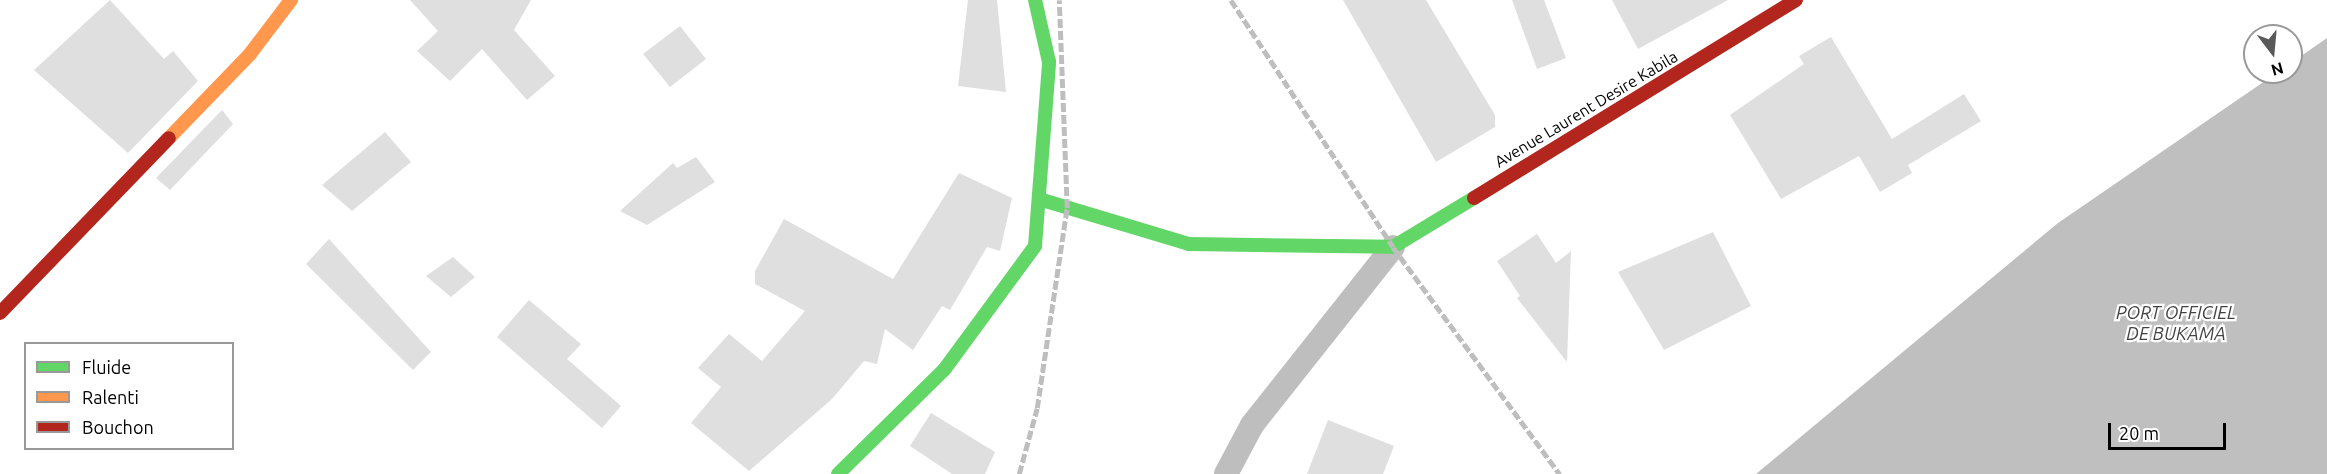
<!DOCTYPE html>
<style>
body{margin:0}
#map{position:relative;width:2327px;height:474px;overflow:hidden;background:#fff;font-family:Ubuntu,sans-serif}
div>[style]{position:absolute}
.water>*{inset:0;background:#bfbfbf}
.building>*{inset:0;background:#dfdfdf}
.lane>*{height:24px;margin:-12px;padding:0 12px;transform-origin:12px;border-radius:12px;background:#bebebe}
.fast>*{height:14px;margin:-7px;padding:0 7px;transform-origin:7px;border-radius:7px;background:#63d668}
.slow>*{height:14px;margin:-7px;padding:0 7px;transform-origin:7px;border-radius:7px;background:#ff974d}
.jam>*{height:14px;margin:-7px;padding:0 7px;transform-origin:7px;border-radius:7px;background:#b3261e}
.rail>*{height:4.5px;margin-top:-2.25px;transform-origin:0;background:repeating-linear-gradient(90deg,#bebebe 0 9px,transparent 0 12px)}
span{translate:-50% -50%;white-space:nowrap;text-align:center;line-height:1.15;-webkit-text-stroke:4.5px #fff;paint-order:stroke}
.street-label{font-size:16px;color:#000}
.water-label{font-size:18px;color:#444;font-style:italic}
.legend{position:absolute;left:24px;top:342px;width:210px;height:108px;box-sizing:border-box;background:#fff;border:2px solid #999;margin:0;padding:8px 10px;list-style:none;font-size:18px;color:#000}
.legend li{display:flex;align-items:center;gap:12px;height:30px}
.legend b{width:30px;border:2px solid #999}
.north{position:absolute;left:2243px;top:24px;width:60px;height:60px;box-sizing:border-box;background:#fff;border:2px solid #999;border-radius:50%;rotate:164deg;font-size:16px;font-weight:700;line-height:24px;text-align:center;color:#000}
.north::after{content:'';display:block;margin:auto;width:21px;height:27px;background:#595959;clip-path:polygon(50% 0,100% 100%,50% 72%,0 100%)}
.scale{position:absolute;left:2108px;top:423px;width:118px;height:27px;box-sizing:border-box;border:3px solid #000;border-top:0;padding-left:8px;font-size:18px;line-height:21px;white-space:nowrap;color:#000;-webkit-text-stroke:4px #fff;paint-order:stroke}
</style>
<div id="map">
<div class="water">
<i style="clip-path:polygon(2327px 38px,2327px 474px,1756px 474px,2058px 223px,2278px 72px,2291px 72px,2291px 63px)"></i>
</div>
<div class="building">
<i style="clip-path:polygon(110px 0,164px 59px,173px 51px,198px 81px,128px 153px,34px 70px)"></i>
<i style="clip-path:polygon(410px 0,531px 0,514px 30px,555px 76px,527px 100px,482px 49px,450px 81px,417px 51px,438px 31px)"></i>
<i style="clip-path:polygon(968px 0,997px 0,1006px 92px,958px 86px)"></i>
<i style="clip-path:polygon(1343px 0,1426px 0,1495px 115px,1495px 127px,1436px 162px)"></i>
<i style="clip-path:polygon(1512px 0,1544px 0,1566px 58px,1537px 69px)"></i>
<i style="clip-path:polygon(1612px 0,1728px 0,1638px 49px)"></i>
<i style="clip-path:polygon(680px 26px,706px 59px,670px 87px,643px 54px)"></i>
<i style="clip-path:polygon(1831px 37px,1892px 139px,1964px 94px,1981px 121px,1908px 165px,1912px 173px,1880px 192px,1859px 156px,1781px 199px,1730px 115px,1804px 64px,1799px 56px)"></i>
<i style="clip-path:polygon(222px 110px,233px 124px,170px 190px,156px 178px)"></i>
<i style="clip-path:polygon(385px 132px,411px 162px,352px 211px,322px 185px)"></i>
<i style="clip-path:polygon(696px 157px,715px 182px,647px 225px,620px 211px,673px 163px,677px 168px)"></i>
<i style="clip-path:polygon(959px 173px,1012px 198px,1000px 251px,987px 247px,950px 310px,942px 306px,913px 350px,885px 329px,877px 364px,864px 361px,832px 399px,749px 471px,691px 423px,721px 387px,698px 368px,729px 334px,762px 361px,805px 311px,755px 284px,755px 271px,784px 219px,893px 279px)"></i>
<i style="clip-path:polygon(1713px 232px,1751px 306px,1664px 350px,1618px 272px)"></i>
<i style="clip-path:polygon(1537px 234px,1556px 263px,1571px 251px,1567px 362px,1517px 298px,1520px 296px,1497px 261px)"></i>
<i style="clip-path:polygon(329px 239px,431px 352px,413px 370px,306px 264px)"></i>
<i style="clip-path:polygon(453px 257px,475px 277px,451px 297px,426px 276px)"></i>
<i style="clip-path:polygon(529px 300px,581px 344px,567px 359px,621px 406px,602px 428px,497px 337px)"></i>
<i style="clip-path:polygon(931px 413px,995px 452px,985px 474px,952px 474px,910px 446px)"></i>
<i style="clip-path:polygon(1328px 420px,1394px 446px,1383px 474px,1307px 474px)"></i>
</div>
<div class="lane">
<i style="left:1226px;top:474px;width:55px;rotate:-62deg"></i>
<i style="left:1252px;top:425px;width:227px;rotate:-51.6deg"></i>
</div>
<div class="fast">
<i style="left:1039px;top:199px;width:157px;rotate:16.7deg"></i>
<i style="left:1189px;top:244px;width:204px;rotate:0.8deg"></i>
<i style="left:1393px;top:247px;width:95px;rotate:-31.2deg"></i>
<i style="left:838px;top:474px;width:148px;rotate:-44.5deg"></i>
<i style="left:944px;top:370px;width:154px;rotate:-53.7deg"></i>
<i style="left:1035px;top:246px;width:185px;rotate:-85.6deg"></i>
<i style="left:1049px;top:62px;width:64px;rotate:-102.7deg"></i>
</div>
<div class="slow">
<i style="left:169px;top:138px;width:117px;rotate:-46deg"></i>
<i style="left:250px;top:54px;width:68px;rotate:-52.8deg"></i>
</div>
<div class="jam">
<i style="left:1474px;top:198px;width:378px;rotate:-31.6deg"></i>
<i style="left:0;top:313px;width:243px;rotate:-46deg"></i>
</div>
<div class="rail">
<i style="left:1231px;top:0;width:295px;rotate:56.7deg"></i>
<i style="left:1393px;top:247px;width:282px;rotate:53.7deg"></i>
<i style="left:1019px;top:474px;width:68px;rotate:-74.7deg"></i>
<i style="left:1037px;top:408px;width:202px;rotate:-81.5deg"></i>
<i style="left:1067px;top:208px;width:208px;rotate:-92.2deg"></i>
</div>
<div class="street-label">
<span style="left:1586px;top:109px;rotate:-31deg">Avenue Laurent Desire Kabila</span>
</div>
<div class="water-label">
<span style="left:2176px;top:323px">PORT OFFICIEL<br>DE BUKAMA</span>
</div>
<ul class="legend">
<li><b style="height:8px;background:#63d668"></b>Fluide</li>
<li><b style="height:8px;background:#ff974d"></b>Ralenti</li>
<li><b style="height:8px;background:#b3261e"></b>Bouchon</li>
</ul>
<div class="north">N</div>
<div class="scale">20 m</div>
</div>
